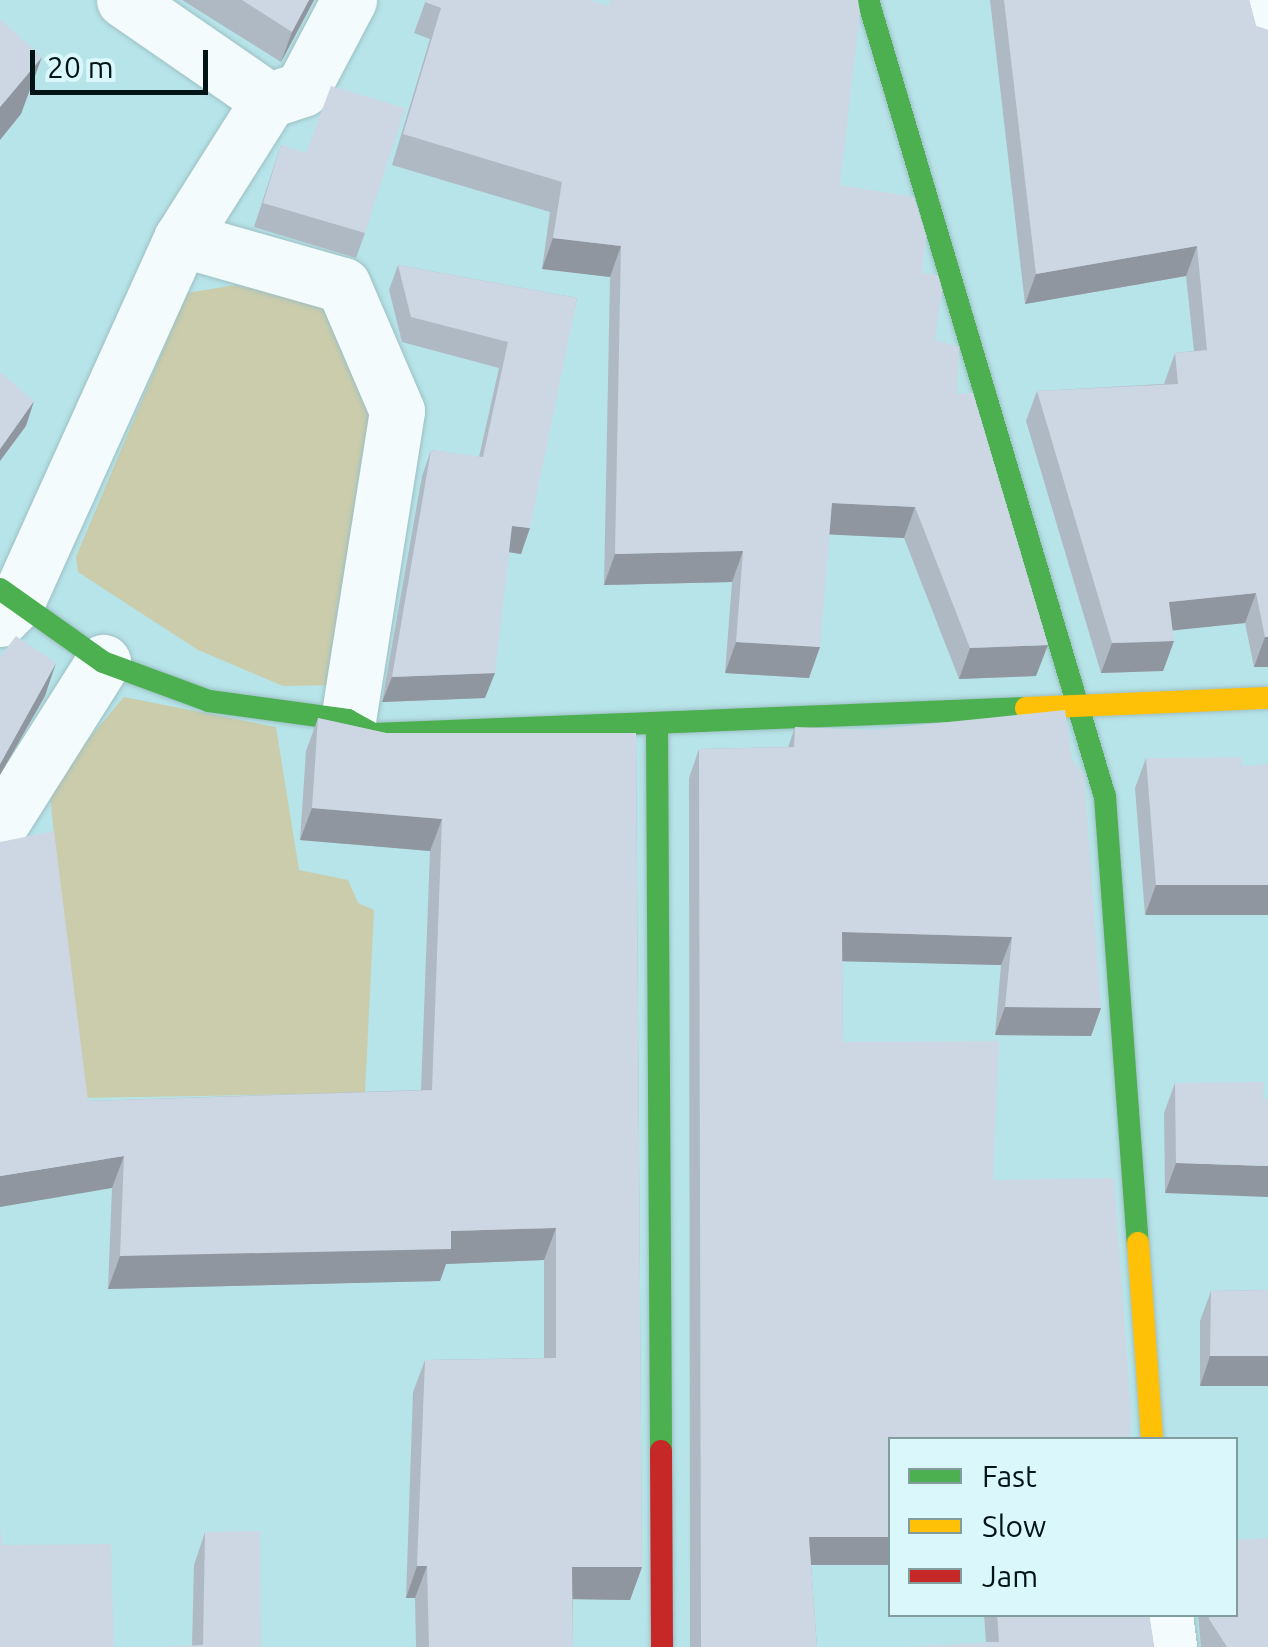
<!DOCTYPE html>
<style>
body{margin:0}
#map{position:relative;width:1268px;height:1647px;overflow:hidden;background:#b7e4e9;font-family:Ubuntu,sans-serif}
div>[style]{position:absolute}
.green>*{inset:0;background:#caccac}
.roads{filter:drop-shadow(0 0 2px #9dc0c4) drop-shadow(0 0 2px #9dc0c4)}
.street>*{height:55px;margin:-27.5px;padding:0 27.5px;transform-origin:27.5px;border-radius:27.5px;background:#f4fbfc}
.fast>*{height:22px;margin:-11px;padding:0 11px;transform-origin:11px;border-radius:11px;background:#4caf50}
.slow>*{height:22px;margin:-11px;padding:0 11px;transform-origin:11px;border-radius:11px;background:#ffc107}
.jam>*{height:22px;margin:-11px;padding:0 11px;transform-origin:11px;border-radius:11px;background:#c62828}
.wall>*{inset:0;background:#afb9c3}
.shaded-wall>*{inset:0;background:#8f969f}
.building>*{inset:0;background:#ccd7e3}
span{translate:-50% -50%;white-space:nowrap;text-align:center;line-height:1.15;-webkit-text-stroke:9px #daf8fb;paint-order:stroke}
.legend{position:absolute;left:888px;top:1437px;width:350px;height:180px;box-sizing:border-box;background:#daf8fb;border:2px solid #839d9f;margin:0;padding:12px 18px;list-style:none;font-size:30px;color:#001416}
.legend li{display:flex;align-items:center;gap:20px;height:50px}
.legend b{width:50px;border:2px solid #839d9f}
.scale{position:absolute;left:30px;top:50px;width:178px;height:45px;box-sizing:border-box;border:5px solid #001416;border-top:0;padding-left:12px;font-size:30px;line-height:35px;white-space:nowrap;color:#001416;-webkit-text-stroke:8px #daf8fb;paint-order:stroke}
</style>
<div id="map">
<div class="green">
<i style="clip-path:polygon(235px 285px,334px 299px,382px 411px,338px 685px,283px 686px,198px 650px,78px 572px,76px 557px,187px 293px)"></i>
<i style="clip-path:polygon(124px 697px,276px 727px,299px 870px,348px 880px,358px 903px,374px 910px,365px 1093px,81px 1098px,49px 786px)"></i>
</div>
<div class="roads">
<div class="street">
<i style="left:124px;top:0;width:176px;rotate:34.6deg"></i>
<i style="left:1259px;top:0;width:36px;rotate:76deg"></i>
<i style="left:181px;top:239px;width:168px;rotate:15.9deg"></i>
<i style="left:343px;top:285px;width:137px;rotate:66.8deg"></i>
<i style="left:397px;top:411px;width:313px;rotate:99deg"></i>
<i style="left:0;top:619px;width:24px;rotate:-45deg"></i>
<i style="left:17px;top:602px;width:398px;rotate:-65.7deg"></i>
<i style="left:181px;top:239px;width:165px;rotate:-57.7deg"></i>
<i style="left:269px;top:100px;width:35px;rotate:-18deg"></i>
<i style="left:302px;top:89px;width:101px;rotate:-62.2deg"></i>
<i style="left:0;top:825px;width:193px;rotate:-57.7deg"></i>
<i style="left:1165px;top:1614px;width:33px;rotate:83deg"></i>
</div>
<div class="fast">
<i style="left:868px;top:0;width:831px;rotate:73.44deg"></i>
<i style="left:1105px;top:797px;width:447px;rotate:85.8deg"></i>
<i style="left:0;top:589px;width:126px;rotate:35.3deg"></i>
<i style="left:103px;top:662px;width:113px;rotate:20.2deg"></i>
<i style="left:209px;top:701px;width:140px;rotate:7.8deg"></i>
<i style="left:348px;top:720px;width:29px;rotate:29deg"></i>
<i style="left:373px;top:734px;width:654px;rotate:-2.28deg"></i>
<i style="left:657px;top:728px;width:723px;rotate:89.68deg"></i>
</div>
<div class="slow">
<i style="left:1026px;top:708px;width:242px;rotate:-2.4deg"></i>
<i style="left:1138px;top:1243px;width:197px;rotate:85.9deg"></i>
</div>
<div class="jam">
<i style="left:661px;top:1451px;width:196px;rotate:89.7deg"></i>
</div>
</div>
<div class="wall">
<i style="clip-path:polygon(182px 0,314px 0,281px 62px)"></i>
<i style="clip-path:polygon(426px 0,840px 185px,922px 273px,935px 340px,957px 394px,1036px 676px,959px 679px,904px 538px,829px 534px,809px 678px,725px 673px,732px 582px,604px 585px,610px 277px,542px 269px,550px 212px,392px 165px,430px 39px,414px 33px)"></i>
<i style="clip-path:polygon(990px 0,1249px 0,1256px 26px,1268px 30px,1268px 667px,1254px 667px,1245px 623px,1172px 630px,1174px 641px,1163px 671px,1101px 673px,1026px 421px,1037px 391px,1164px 384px,1175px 353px,1194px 351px,1186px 276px,1025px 304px)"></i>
<i style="clip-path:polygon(281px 145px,365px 233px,356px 258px,254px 227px)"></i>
<i style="clip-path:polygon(398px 265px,577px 298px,521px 554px,509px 552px,485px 698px,382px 702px,422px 476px,431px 450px,479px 457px,499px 368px,402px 342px,389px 290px)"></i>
<i style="clip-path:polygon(318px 718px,386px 733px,636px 733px,642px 1567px,630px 1600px,573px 1599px,573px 1647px,416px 1647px,415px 1598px,406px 1598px,413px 1392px,425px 1360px,544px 1358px,544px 1260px,446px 1264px,440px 1281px,108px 1289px,112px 1188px,88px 1101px,421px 1090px,430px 851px,300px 840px,306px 751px)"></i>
<i style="clip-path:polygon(795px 727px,1101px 1008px,1091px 1036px,995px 1035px,1001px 965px,842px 961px,843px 1042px,993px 1180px,890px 1440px,890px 1565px,811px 1565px,817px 1647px,690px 1647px,689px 778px,699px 749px,788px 747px)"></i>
<i style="clip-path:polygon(1146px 758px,1242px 766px,1145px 915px,1135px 788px)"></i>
<i style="clip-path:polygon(1175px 1083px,1263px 1099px,1165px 1193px,1164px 1113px)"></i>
<i style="clip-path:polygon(1268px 1290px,1200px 1386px,1200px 1321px,1211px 1291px)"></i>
<i style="clip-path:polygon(205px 1532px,261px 1647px,192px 1646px,194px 1565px)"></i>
<i style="clip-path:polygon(984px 1614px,1149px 1614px,1154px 1647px,986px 1642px)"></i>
<i style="clip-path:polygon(1198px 1614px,1236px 1614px,1268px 1647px,1201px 1647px)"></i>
</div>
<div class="shaded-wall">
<i style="clip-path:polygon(309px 0,314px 0,281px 62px,292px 32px)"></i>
<i style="clip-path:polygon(42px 57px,21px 114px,0 140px,0 107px)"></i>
<i style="clip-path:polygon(553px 238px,621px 246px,610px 277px,542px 269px)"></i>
<i style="clip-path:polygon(1197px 246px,1186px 276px,1025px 304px,1036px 274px)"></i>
<i style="clip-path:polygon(34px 401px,26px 426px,0 461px,0 449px)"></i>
<i style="clip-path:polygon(832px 503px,915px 507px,904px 538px,820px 534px)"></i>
<i style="clip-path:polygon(512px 526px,530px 528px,521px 554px,502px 551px)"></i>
<i style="clip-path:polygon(743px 551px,732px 582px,604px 585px,615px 554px)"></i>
<i style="clip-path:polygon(1256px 593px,1245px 623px,1158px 632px,1169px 602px)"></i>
<i style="clip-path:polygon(1265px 637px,1268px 637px,1268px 667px,1254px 667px)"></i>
<i style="clip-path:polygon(1174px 641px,1163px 671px,1101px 673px,1112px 643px)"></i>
<i style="clip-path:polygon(736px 642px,820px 647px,809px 678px,725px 673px)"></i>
<i style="clip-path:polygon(1048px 645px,1036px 676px,959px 679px,970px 648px)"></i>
<i style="clip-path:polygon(56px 663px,45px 696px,0 775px,0 764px)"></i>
<i style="clip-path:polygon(495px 673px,485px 698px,382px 702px,392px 677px)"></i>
<i style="clip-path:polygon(312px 808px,442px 819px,430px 851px,300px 840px)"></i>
<i style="clip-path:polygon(1156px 885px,1268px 885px,1268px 915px,1145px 915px)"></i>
<i style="clip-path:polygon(842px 932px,1012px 937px,1001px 965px,832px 961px)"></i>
<i style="clip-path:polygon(1005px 1007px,1101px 1008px,1091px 1036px,995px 1035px)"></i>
<i style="clip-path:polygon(124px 1156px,112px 1188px,0 1207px,0 1176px)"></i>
<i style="clip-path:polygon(1176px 1163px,1268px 1166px,1268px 1197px,1165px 1193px)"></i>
<i style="clip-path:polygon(556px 1228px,544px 1260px,446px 1264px,440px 1281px,108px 1289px,120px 1256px,451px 1231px)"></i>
<i style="clip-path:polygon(1210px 1356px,1268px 1356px,1268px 1386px,1200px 1386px)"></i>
<i style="clip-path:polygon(809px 1537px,890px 1537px,890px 1565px,799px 1565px)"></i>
<i style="clip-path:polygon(417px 1566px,427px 1566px,415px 1598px,406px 1598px)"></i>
<i style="clip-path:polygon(572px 1567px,642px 1567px,630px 1600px,561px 1599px)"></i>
</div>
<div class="building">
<i style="clip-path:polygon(242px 0,309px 0,292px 32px)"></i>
<i style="clip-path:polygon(426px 0,591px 0,608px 6px,611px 0,858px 0,860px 12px,840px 185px,914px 197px,926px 236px,922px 273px,938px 275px,942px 290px,935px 340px,959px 347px,957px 394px,973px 393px,1048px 645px,970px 648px,915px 507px,832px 503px,820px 647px,736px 642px,743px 551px,615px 554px,621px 246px,553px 238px,562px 182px,403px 134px,441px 8px,425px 2px)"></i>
<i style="clip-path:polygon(1004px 0,1249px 0,1256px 26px,1268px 30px,1268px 637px,1265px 637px,1256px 593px,1169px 602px,1174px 641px,1112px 643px,1037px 391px,1178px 384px,1175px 353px,1207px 350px,1197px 246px,1036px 274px)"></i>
<i style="clip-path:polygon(0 19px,42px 57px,0 107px)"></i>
<i style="clip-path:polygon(331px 86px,405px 108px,365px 233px,263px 203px,281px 145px,306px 153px)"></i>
<i style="clip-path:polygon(398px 265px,577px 298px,530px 528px,512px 526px,495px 673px,392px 677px,431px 450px,483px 457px,508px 342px,411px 317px)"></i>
<i style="clip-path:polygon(0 372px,34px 401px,0 449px)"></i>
<i style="clip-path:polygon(16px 636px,56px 663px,0 764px,0 657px)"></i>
<i style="clip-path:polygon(1065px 710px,1072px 760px,1084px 774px,1101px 1008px,1005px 1007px,1012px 937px,842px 932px,843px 1042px,999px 1041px,993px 1180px,1114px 1178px,1131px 1413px,1130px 1440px,890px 1440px,890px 1537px,809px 1537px,817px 1647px,701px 1647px,699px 749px,794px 747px,795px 727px,872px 730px)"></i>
<i style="clip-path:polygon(318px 718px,386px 733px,636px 733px,642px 1567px,572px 1567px,573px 1647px,429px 1647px,427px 1566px,417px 1566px,425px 1360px,556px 1358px,556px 1228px,451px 1231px,451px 1249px,120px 1256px,124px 1156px,0 1176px,0 842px,54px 831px,88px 1101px,432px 1090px,442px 819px,312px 808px)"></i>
<i style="clip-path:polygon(1242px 757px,1242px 766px,1268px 764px,1268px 885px,1156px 885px,1146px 758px)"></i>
<i style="clip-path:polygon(1264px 1082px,1263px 1099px,1268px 1099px,1268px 1166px,1176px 1163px,1175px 1083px)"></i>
<i style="clip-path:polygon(1268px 1290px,1268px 1356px,1210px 1356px,1211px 1291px)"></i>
<i style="clip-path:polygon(0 1526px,3px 1545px,111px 1544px,114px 1647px,0 1647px)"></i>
<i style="clip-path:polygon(260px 1531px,261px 1647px,152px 1647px,203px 1645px,205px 1532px)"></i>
<i style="clip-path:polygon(1268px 1538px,1268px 1647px,1227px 1647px,1209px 1619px,1209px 1614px,1236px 1614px,1236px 1540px)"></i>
<i style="clip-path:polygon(997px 1614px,1149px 1614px,1154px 1647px,900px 1647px,999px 1642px)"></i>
</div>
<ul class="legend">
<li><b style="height:12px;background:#4caf50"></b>Fast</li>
<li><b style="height:12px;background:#ffc107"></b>Slow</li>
<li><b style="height:12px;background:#c62828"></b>Jam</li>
</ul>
<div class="scale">20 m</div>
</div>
